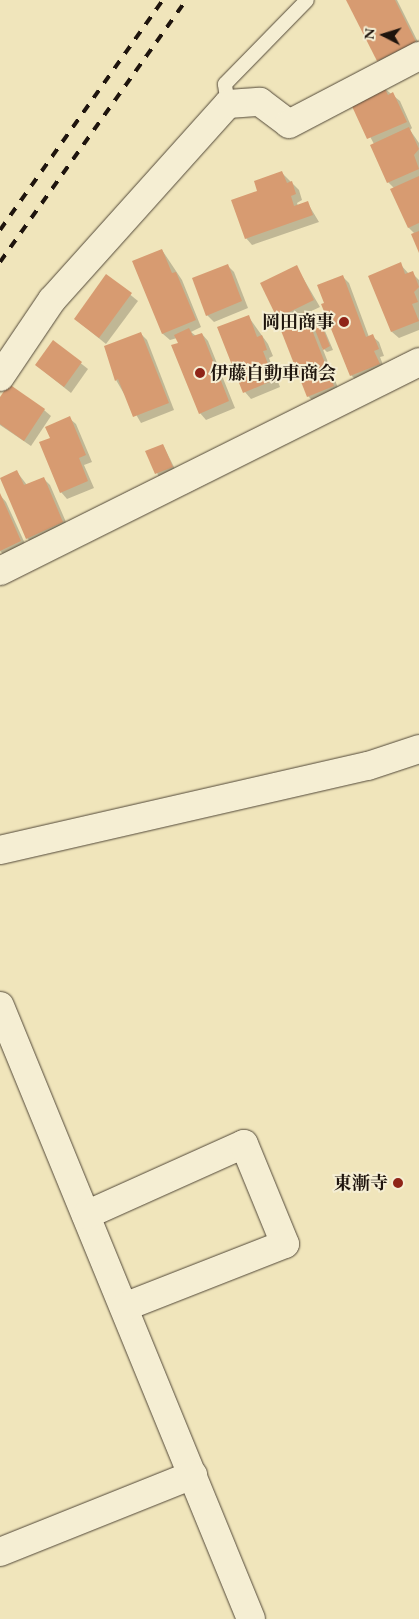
<!DOCTYPE html>
<meta charset="utf-8">
<style>
body{margin:0}
#map{position:relative;width:419px;height:1619px;overflow:hidden;background:#f0e5bb;font-family:"EB Garamond","Noto Serif JP",serif}
div>[style]{position:absolute}
.shadow>*{inset:0;background:#0003}
.building>*{inset:0;background:#d79b71}
.roads{filter:drop-shadow(0 0 1px #524838) drop-shadow(0 0 1px #524838)}
.lane>*{height:14px;margin:-7px;padding:0 7px;transform-origin:7px;border-radius:7px;background:#f5eed3}
.street>*{height:28px;margin:-14px;padding:0 14px;transform-origin:14px;border-radius:14px;background:#f5eed3}
.rail>*{height:4px;margin-top:-2px;transform-origin:0;background:repeating-linear-gradient(90deg,#1e140d 0 9px,transparent 0 18px)}
.dots>*{width:14px;height:14px;translate:-50% -50%;box-sizing:border-box;border:2px solid #f5eed3;border-radius:50%}
span{translate:-50% -50%;white-space:nowrap;text-align:center;line-height:1.15;-webkit-text-stroke:4px #f5eed3;paint-order:stroke}
.poi-label{font-size:18px;color:#1e140d;font-weight:700}
.right{translate:-100% -50%;text-align:right}
.left{translate:0 -50%;text-align:left}
.north{position:absolute;left:359px;top:10px;width:50px;height:50px;-webkit-text-stroke:4px #f5eed3;paint-order:stroke;rotate:275deg;font-size:14px;font-weight:700;line-height:20px;text-align:center;color:#1e140d}
.north::after{content:'';display:block;margin:auto;width:18px;height:22px;background:#1e140d;clip-path:polygon(50% 0,100% 100%,50% 72%,0 100%)}
</style>
<div id="map">
<div class="shadow">
<i style="clip-path:polygon(347px 0,397px 0,419px 44px,384px 67px,378px 60px)"></i>
<i style="clip-path:polygon(384px 88px,400px 101px,412px 128px,410px 130px,419px 143px,419px 250px,415px 234px,409px 228px,392px 189px,394px 188px,388px 182px,372px 145px,374px 144px,352px 103px)"></i>
<i style="clip-path:polygon(282px 173px,299px 190px,302px 200px,297px 203px,298px 206px,307px 202px,319px 222px,252px 245px,246px 238px,259px 191px)"></i>
<i style="clip-path:polygon(162px 250px,182px 280px,201px 327px,191px 332px,196px 336px,202px 334px,208px 341px,235px 408px,206px 420px,200px 413px,177px 338px,170px 340px,163px 334px,134px 262px)"></i>
<i style="clip-path:polygon(400px 264px,409px 274px,412px 273px,419px 280px,419px 330px,399px 338px,392px 332px)"></i>
<i style="clip-path:polygon(227px 265px,234px 272px,248px 308px,214px 322px,207px 315px)"></i>
<i style="clip-path:polygon(296px 266px,320px 307px,305px 314px,312px 323px,319px 321px,322px 324px,333px 350px,327px 352px,322px 347px,340px 393px,315px 403px,308px 396px,283px 322px,262px 284px)"></i>
<i style="clip-path:polygon(107px 276px,138px 301px,106px 344px,75px 319px)"></i>
<i style="clip-path:polygon(342px 276px,349px 283px,369px 337px,372px 336px,379px 342px,384px 356px,380px 357px,385px 370px,358px 382px,351px 375px,326px 303px)"></i>
<i style="clip-path:polygon(248px 316px,268px 344px,273px 356px,269px 358px,280px 387px,251px 399px,245px 392px)"></i>
<i style="clip-path:polygon(140px 333px,147px 340px,174px 410px,141px 423px,116px 380px)"></i>
<i style="clip-path:polygon(54px 342px,88px 369px,71px 393px,36px 365px)"></i>
<i style="clip-path:polygon(0 399px,44px 410px,51px 416px,31px 446px,0 425px)"></i>
<i style="clip-path:polygon(69px 418px,76px 424px,92px 462px,84px 465px,94px 488px,67px 499px,61px 492px,51px 438px)"></i>
<i style="clip-path:polygon(163px 445px,176px 471px,159px 477px,147px 452px)"></i>
<i style="clip-path:polygon(17px 472px,27px 485px,43px 478px,50px 485px,69px 529px,34px 545px,27px 538px)"></i>
<i style="clip-path:polygon(0 495px,6px 502px,27px 548px,6px 557px,0 551px)"></i>
</div>
<div class="building">
<i style="clip-path:polygon(346px 0,395px 0,416px 42px,377px 61px)"></i>
<i style="clip-path:polygon(384px 87px,388px 95px,393px 92px,407px 122px,367px 139px,350px 102px)"></i>
<i style="clip-path:polygon(409px 127px,419px 149px,414px 155px,419px 169px,387px 183px,370px 145px)"></i>
<i style="clip-path:polygon(282px 171px,287px 183px,292px 181px,296px 194px,291px 196px,294px 206px,308px 201px,313px 215px,245px 239px,231px 200px,257px 191px,254px 181px)"></i>
<i style="clip-path:polygon(419px 176px,419px 223px,408px 228px,390px 189px)"></i>
<i style="clip-path:polygon(419px 231px,419px 253px,411px 234px)"></i>
<i style="clip-path:polygon(162px 249px,172px 273px,176px 272px,196px 320px,162px 334px,132px 261px)"></i>
<i style="clip-path:polygon(401px 262px,405px 274px,413px 271px,419px 287px,414px 292px,418px 302px,412px 304px,419px 321px,391px 332px,368px 276px)"></i>
<i style="clip-path:polygon(228px 264px,242px 301px,206px 316px,192px 278px)"></i>
<i style="clip-path:polygon(297px 265px,314px 300px,277px 318px,260px 283px)"></i>
<i style="clip-path:polygon(106px 274px,132px 293px,99px 338px,74px 319px)"></i>
<i style="clip-path:polygon(343px 275px,366px 337px,373px 334px,379px 349px,374px 351px,380px 364px,350px 376px,321px 304px,324px 303px,317px 285px)"></i>
<i style="clip-path:polygon(305px 312px,334px 386px,307px 397px,278px 323px)"></i>
<i style="clip-path:polygon(249px 315px,257px 337px,262px 335px,267px 350px,263px 351px,274px 380px,243px 393px,217px 327px)"></i>
<i style="clip-path:polygon(319px 319px,330px 346px,323px 350px,312px 322px)"></i>
<i style="clip-path:polygon(189px 328px,193px 336px,202px 333px,229px 401px,199px 414px,171px 345px,178px 343px,174px 335px)"></i>
<i style="clip-path:polygon(141px 332px,169px 403px,133px 417px,118px 379px,115px 381px,104px 346px)"></i>
<i style="clip-path:polygon(53px 340px,82px 362px,64px 387px,35px 365px)"></i>
<i style="clip-path:polygon(9px 384px,45px 409px,24px 441px,0 424px,0 397px)"></i>
<i style="clip-path:polygon(70px 416px,86px 455px,79px 458px,88px 481px,60px 493px,39px 442px,50px 438px,45px 427px)"></i>
<i style="clip-path:polygon(163px 444px,173px 467px,155px 474px,145px 451px)"></i>
<i style="clip-path:polygon(17px 470px,24px 485px,44px 477px,63px 522px,26px 539px,0 478px)"></i>
<i style="clip-path:polygon(0 493px,21px 541px,0 551px)"></i>
</div>
<div class="roads">
<div class="lane">
<i style="left:228px;top:104px;width:20px;rotate:-99deg"></i>
<i style="left:225px;top:84px;width:117px;rotate:-45.7deg"></i>
</div>
<div class="street">
<i style="left:0;top:377px;width:93px;rotate:-56deg"></i>
<i style="left:52px;top:300px;width:263px;rotate:-48.1deg"></i>
<i style="left:228px;top:104px;width:32px;rotate:-4deg"></i>
<i style="left:260px;top:102px;width:36px;rotate:37deg"></i>
<i style="left:289px;top:124px;width:147px;rotate:-27.6deg"></i>
<i style="left:0;top:571px;width:468px;rotate:-26.5deg"></i>
<i style="left:0;top:850px;width:377px;rotate:-12.9deg"></i>
<i style="left:368px;top:766px;width:54px;rotate:-18.4deg"></i>
<i style="left:0;top:1006px;width:662px;rotate:67.73deg"></i>
<i style="left:86px;top:1215px;width:173px;rotate:-24.2deg"></i>
<i style="left:244px;top:1144px;width:108px;rotate:67.7deg"></i>
<i style="left:285px;top:1244px;width:173px;rotate:158.6deg"></i>
<i style="left:0;top:1552px;width:208px;rotate:-21.8deg"></i>
</div>
</div>
<div class="rail">
<i style="left:0;top:230px;width:282px;rotate:-54.7deg"></i>
<i style="left:0;top:262px;width:321px;rotate:-54.6deg"></i>
</div>
<div class="dots">
<i style="left:344px;top:322px;background:#8f2418"></i>
<i style="left:200px;top:373px;background:#8f2418"></i>
<i style="left:398px;top:1183px;background:#8f2418"></i>
</div>
<div class="poi-label">
<span class="right" style="left:334px;top:322px">岡田商事</span>
<span class="left" style="left:210px;top:373px">伊藤自動車商会</span>
<span class="right" style="left:388px;top:1183px">東漸寺</span>
</div>
<div class="north">N</div>
</div>
